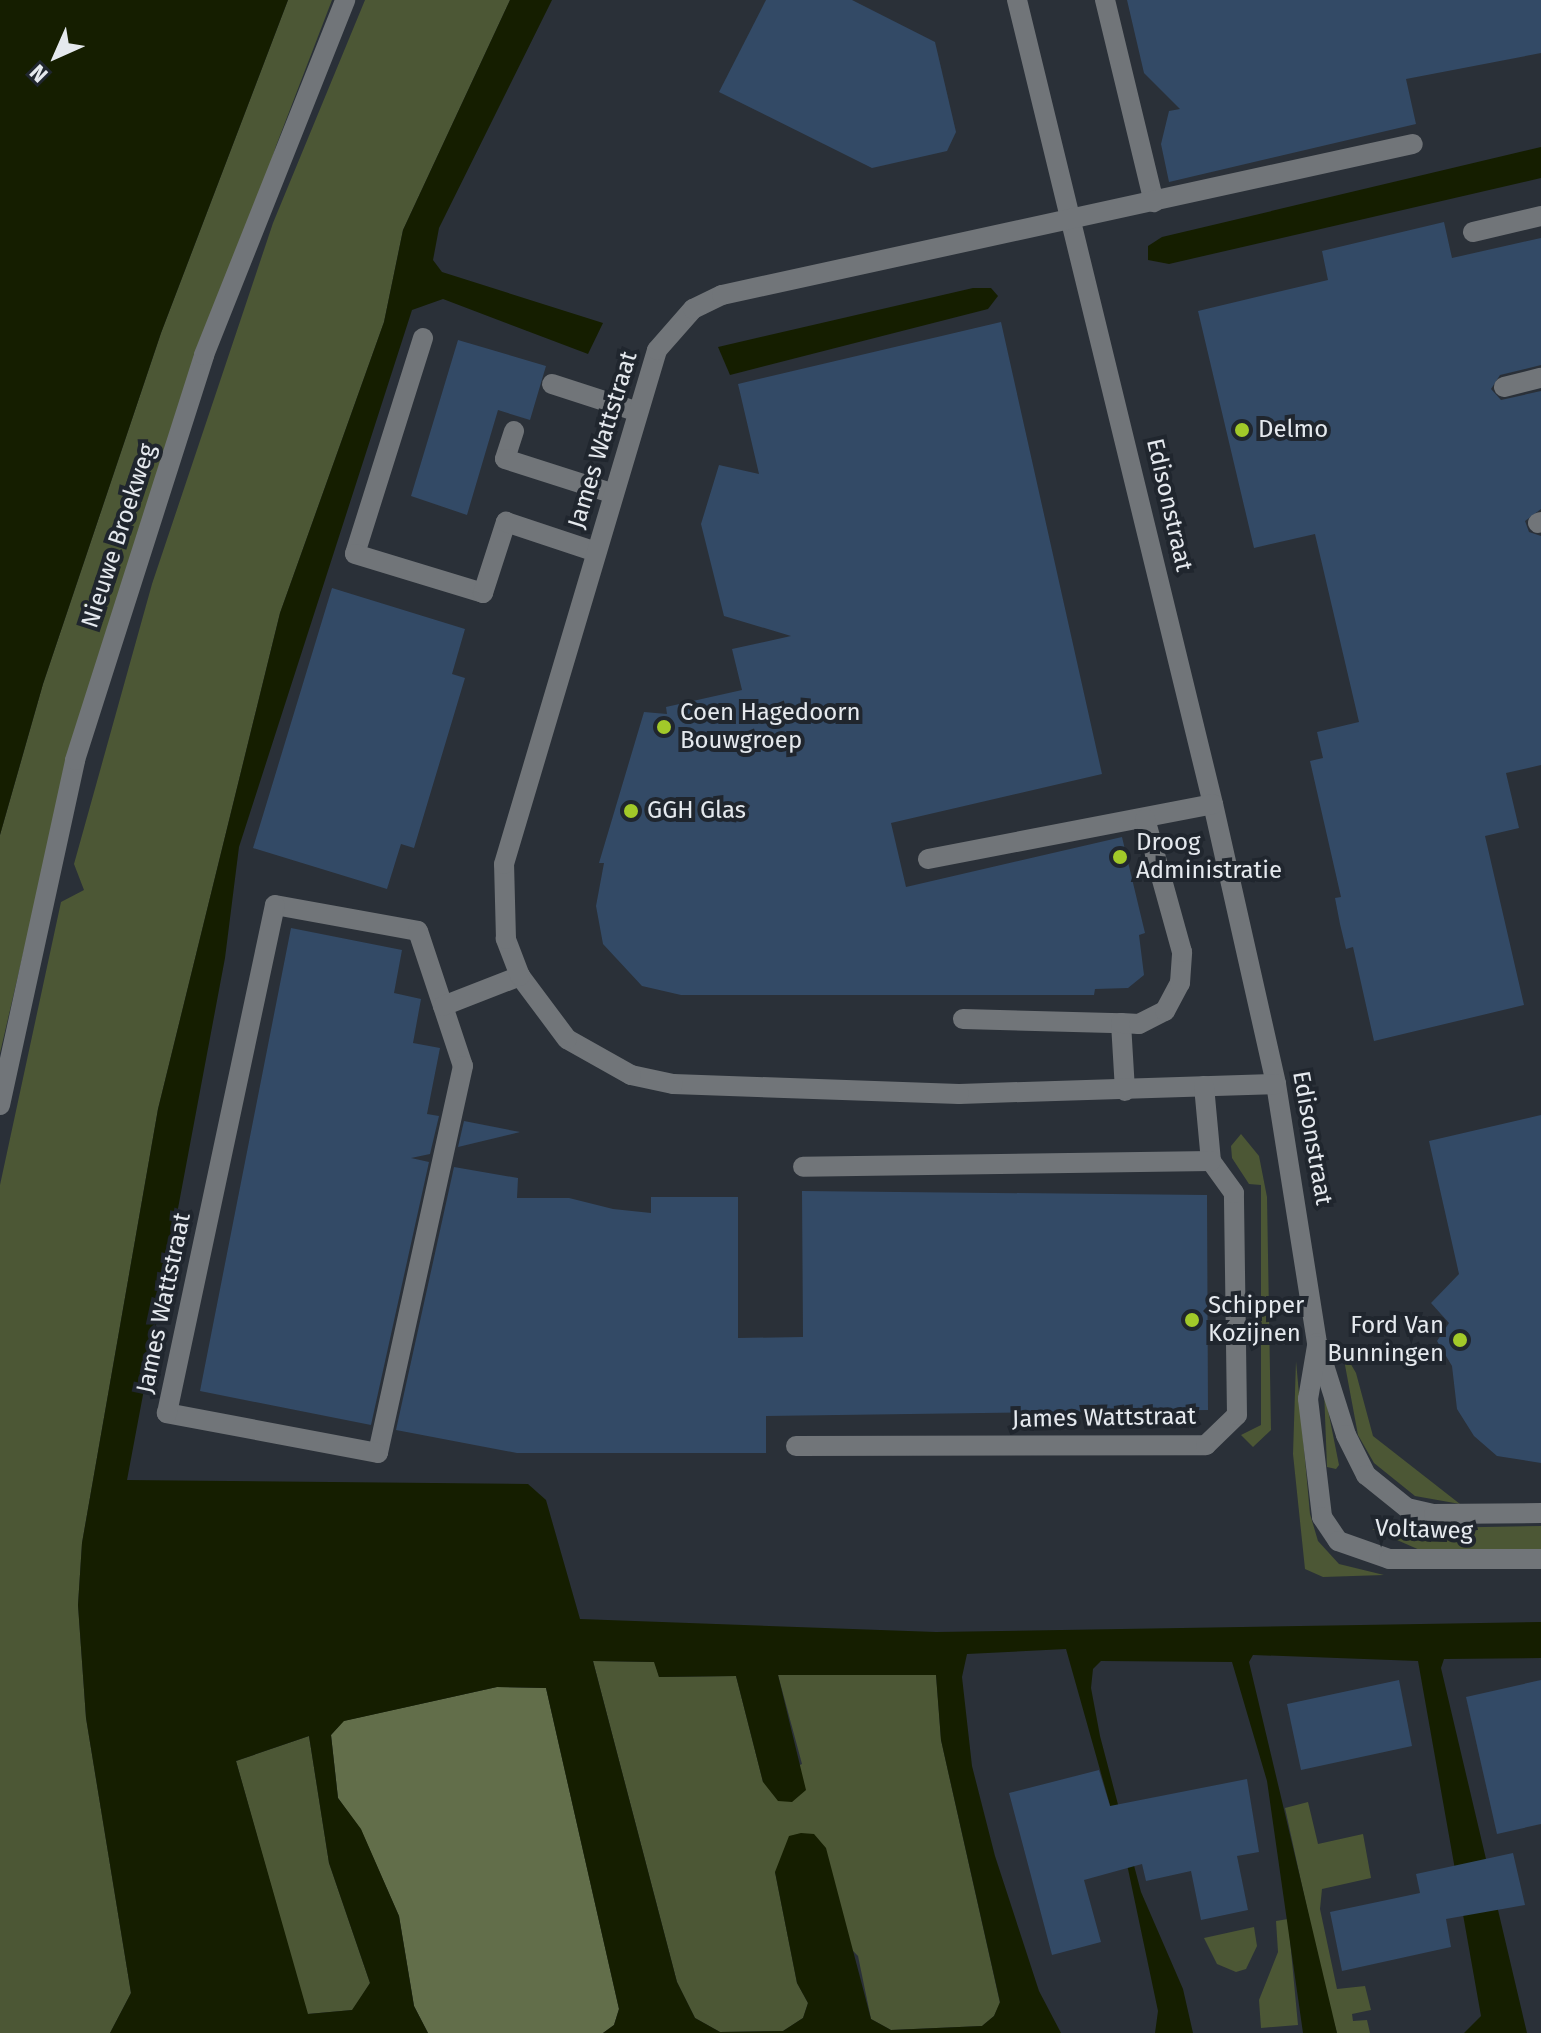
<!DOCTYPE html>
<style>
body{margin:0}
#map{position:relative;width:1541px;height:2033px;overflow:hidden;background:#2a3038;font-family:"Fira Sans",sans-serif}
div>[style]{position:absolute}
.green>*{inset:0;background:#4c5735}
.forest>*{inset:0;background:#626e4a}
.water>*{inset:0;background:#151e00}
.building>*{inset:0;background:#334a66}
.minor>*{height:20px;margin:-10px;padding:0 10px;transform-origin:10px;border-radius:10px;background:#717579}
.dots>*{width:22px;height:22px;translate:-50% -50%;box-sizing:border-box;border:4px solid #20262e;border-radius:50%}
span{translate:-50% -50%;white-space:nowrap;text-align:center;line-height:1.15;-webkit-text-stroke:8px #20262e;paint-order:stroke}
.poi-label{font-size:24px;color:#e5e9ee}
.left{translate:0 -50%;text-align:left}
.right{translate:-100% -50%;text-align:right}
.street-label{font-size:24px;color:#e5e9ee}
.north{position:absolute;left:16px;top:16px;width:80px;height:80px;-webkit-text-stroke:6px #20262e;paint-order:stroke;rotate:225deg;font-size:22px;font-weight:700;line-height:32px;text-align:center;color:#e5e9ee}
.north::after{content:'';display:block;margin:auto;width:28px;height:36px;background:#e5e9ee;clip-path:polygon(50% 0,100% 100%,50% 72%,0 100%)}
</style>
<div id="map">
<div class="green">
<i style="clip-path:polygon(288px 0,332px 0,276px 146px,24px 950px,0 1053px,0 835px,43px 684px,161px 333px)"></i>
<i style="clip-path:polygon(365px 0,510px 0,403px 230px,384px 322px,280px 613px,158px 1109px,82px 1543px,78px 1605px,86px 1718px,131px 1993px,110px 2033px,0 2033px,0 1185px,61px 902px,84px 890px,74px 864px,152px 584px,273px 223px)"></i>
<i style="clip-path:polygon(1241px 1134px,1259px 1156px,1267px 1197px,1271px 1430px,1253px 1447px,1241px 1435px,1261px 1425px,1261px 1185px,1249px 1184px,1232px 1158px,1231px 1146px)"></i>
<i style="clip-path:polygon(1342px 1349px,1356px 1373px,1373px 1436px,1460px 1504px,1415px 1496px,1374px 1463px,1358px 1435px)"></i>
<i style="clip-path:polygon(1296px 1361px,1310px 1514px,1318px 1541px,1339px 1564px,1384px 1575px,1323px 1577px,1305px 1569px,1293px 1454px)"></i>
<i style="clip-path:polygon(1324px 1390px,1339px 1465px,1336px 1469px,1327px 1467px)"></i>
<i style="clip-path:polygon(1541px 1526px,1541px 1553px,1422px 1551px,1372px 1529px)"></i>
<i style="clip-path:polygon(593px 1661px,655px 1662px,659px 1677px,736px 1676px,763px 1782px,802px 1764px,778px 1675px,936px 1675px,941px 1740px,1000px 2003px,994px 2016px,982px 2026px,891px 2030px,871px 2019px,858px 1956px,775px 1872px,797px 1983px,808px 2003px,803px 2018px,783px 2031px,720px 2032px,695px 2018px,677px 1982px)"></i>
<i style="clip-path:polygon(309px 1736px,329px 1863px,370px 1983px,353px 2010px,307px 2014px,236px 1761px)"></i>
<i style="clip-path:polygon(1308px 1802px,1318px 1844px,1363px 1834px,1371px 1878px,1322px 1889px,1320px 1909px,1337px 1989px,1365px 1986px,1371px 2010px,1352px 2014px,1353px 2021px,1367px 2020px,1370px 2033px,1337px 2033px,1325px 1991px,1285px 1808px)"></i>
<i style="clip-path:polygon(1288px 1919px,1298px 2025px,1261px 2028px,1259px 2000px,1278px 1952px,1276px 1921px)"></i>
<i style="clip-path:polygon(1254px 1927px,1257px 1946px,1246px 1969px,1236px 1972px,1217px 1964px,1204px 1938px)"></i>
</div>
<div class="forest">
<i style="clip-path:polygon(497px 1687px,546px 1688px,619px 2009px,614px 2025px,603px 2033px,428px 2033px,414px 2006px,399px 1916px,361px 1830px,338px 1798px,331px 1735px,343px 1721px)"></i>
</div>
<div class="water">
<i style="clip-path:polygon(0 0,288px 0,161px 333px,43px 684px,0 835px)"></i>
<i style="clip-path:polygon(evenodd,510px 0,552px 0,439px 228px,433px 260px,442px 272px,603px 323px,588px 354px,443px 299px,412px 310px,239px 847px,225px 958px,127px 1480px,528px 1484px,546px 1500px,580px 1619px,936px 1632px,1541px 1622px,1541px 1658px,1444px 1659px,1441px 1668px,1527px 2033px,1464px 2033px,1481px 2016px,1418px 1661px,1253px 1655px,1249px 1662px,1337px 2033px,1303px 2033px,1267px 1781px,1232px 1662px,1101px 1661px,1093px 1669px,1091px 1688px,1100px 1736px,1141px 1892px,1183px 1989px,1193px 2033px,1155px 2033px,1158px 2011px,1128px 1869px,1066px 1649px,967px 1654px,962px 1677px,972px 1766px,995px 1856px,1039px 1991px,1061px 2033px,603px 2033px,614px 2025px,619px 2009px,546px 1688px,497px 1687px,344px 1721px,331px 1735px,338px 1798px,361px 1829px,399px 1916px,414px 2006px,428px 2033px,110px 2033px,131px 1993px,86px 1718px,78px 1605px,82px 1543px,158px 1109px,280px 613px,384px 322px,403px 230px,510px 0,593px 1661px,654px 1662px,659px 1677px,736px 1676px,763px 1782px,778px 1801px,792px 1802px,806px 1790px,778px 1675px,936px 1675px,941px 1740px,1000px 2002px,994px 2016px,982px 2026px,891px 2030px,871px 2019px,826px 1848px,814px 1834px,801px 1833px,789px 1836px,775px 1872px,797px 1983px,808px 2003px,803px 2018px,783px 2031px,720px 2032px,695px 2018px,677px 1982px,593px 1661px,510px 0,309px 1736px,329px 1863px,370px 1983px,352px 2010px,308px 2014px,236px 1761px,309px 1736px)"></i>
<i style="clip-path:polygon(1541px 147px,1541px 178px,1169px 264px,1148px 260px,1148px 246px,1162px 237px)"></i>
<i style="clip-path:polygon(973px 288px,991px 288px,998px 296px,988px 309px,730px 375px,718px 347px)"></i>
</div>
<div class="building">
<i style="clip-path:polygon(766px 0,852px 0,935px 42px,956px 132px,947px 151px,872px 168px,719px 92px)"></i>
<i style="clip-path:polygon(1127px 0,1541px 0,1541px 53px,1406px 79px,1416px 124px,1169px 182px,1161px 144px,1169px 111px,1180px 109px,1144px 73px)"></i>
<i style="clip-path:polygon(1444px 222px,1452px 258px,1541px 238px,1541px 365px,1500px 375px,1491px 389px,1501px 400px,1541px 391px,1541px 509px,1525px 521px,1529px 532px,1541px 536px,1541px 765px,1506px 773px,1519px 828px,1485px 836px,1524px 1005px,1374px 1041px,1353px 947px,1346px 949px,1340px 924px,1335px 898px,1341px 897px,1310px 761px,1323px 758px,1317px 732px,1359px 722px,1315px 534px,1254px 548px,1198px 311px,1328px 280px,1322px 251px)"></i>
<i style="clip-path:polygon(1001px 322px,1102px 774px,891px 823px,906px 887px,1122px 837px,1145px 933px,1139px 935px,1144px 975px,1128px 988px,1095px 989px,1094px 995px,681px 995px,642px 986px,603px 944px,596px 906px,604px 863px,599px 863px,644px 712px,667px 714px,666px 707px,742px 690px,732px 649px,791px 636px,724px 616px,701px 524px,719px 465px,759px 474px,738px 384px)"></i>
<i style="clip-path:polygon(458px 340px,546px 366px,530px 420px,498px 410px,467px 515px,411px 496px)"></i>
<i style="clip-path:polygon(332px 588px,465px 629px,452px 674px,465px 678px,414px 848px,401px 844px,387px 889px,253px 848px)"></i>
<i style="clip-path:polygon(291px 928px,402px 950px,394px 993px,421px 999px,413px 1043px,440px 1048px,427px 1114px,439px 1116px,430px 1154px,411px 1158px,429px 1162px,371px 1425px,200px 1391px)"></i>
<i style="clip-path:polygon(1541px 1115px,1541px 1463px,1497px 1456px,1474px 1436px,1457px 1409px,1452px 1366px,1437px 1341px,1449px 1323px,1431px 1303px,1459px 1274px,1429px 1141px)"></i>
<i style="clip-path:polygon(464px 1121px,520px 1132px,458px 1147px)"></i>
<i style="clip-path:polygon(454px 1167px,518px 1178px,517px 1198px,569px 1198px,613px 1209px,651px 1213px,651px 1197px,738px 1197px,738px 1338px,803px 1337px,802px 1191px,1207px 1195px,1208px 1410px,766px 1416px,766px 1453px,517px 1453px,396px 1430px)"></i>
<i style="clip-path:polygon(1399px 1680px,1412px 1746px,1301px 1770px,1287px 1704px)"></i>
<i style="clip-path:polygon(1541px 1680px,1541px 1824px,1497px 1834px,1466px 1697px)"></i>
<i style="clip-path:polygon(1099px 1770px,1110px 1806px,1247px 1779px,1259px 1852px,1237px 1856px,1248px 1910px,1201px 1920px,1191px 1871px,1146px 1881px,1142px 1864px,1084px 1880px,1101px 1942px,1052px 1955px,1009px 1793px)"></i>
<i style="clip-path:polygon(1513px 1853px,1525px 1905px,1446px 1919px,1451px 1947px,1342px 1971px,1330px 1912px,1420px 1893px,1416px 1874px)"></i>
</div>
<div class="minor">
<i style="left:1017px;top:0;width:828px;rotate:76.3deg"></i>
<i style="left:1213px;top:804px;width:287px;rotate:77.3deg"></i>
<i style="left:1276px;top:1084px;width:262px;rotate:81deg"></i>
<i style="left:1317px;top:1343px;width:96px;rotate:72.5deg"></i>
<i style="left:1346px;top:1435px;width:45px;rotate:63.4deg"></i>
<i style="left:1366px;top:1475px;width:53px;rotate:38.8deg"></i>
<i style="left:1407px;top:1508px;width:28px;rotate:13deg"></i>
<i style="left:1434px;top:1514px;width:107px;rotate:-0.5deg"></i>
<i style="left:1105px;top:0;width:208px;rotate:76.4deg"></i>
<i style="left:1473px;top:232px;width:70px;rotate:-13.2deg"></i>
<i style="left:423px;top:338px;width:226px;rotate:107.5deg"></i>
<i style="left:355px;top:554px;width:134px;rotate:16.9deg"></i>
<i style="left:483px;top:593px;width:75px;rotate:-72.1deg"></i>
<i style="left:506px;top:522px;width:95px;rotate:18.4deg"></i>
<i style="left:552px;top:384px;width:90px;rotate:18deg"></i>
<i style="left:1504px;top:387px;width:38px;rotate:-14deg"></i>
<i style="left:514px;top:431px;width:29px;rotate:108deg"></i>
<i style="left:505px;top:459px;width:114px;rotate:17.8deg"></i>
<i style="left:1538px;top:523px;width:3px;rotate:-18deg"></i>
<i style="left:928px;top:859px;width:290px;rotate:-10.9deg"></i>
<i style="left:275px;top:905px;width:145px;rotate:10.3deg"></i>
<i style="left:418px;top:931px;width:142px;rotate:71.6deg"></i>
<i style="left:463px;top:1066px;width:396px;rotate:102.4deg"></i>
<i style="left:378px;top:1453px;width:215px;rotate:-169.3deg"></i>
<i style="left:167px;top:1413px;width:519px;rotate:-78deg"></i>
<i style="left:443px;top:1006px;width:83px;rotate:-21.3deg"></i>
<i style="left:963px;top:1019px;width:158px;rotate:1.5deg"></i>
<i style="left:1121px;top:1023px;width:68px;rotate:86.6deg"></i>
<i style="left:1121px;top:1023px;width:18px;rotate:3deg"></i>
<i style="left:1139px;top:1024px;width:29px;rotate:-27deg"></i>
<i style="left:1165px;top:1011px;width:32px;rotate:-62deg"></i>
<i style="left:1180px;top:983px;width:31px;rotate:-86deg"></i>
<i style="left:1182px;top:952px;width:138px;rotate:-105.5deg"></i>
<i style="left:1276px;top:1084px;width:317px;rotate:178.2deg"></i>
<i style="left:959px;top:1094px;width:286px;rotate:-178deg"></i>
<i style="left:673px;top:1084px;width:43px;rotate:-167.9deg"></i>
<i style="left:631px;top:1075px;width:73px;rotate:-150.6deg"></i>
<i style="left:567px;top:1039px;width:79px;rotate:-126.7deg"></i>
<i style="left:520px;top:976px;width:40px;rotate:-111deg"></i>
<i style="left:506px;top:939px;width:75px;rotate:-91.5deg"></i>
<i style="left:504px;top:864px;width:536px;rotate:-73.42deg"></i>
<i style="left:657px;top:350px;width:55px;rotate:-48.7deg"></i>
<i style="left:693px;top:309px;width:32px;rotate:-26deg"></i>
<i style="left:722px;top:295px;width:707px;rotate:-12.33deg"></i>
<i style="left:1204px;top:1086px;width:75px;rotate:84.7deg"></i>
<i style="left:0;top:1105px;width:353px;rotate:-77.7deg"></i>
<i style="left:75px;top:760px;width:425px;rotate:-72.3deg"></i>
<i style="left:204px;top:355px;width:382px;rotate:-68.3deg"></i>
<i style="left:1317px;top:1346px;width:54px;rotate:99.6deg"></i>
<i style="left:1308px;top:1399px;width:119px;rotate:83.2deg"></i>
<i style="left:1322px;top:1517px;width:29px;rotate:56deg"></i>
<i style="left:1338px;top:1541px;width:54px;rotate:19.4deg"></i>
<i style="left:1389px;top:1559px;width:152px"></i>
<i style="left:796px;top:1446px;width:410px;rotate:-0.1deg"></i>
<i style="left:1206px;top:1445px;width:43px;rotate:-44.1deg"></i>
<i style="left:1237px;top:1415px;width:222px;rotate:-90.8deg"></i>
<i style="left:1234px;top:1193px;width:39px;rotate:-126deg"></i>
<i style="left:1211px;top:1161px;width:408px;rotate:179.2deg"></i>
</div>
<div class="dots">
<i style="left:1242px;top:430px;background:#a2c929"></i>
<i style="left:664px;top:727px;background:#a2c929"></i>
<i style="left:631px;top:811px;background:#a2c929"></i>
<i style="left:1120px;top:857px;background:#a2c929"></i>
<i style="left:1192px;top:1320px;background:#a2c929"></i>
<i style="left:1460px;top:1340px;background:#a2c929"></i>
</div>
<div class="poi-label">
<span class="left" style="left:1258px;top:430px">Delmo</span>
<span class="left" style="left:680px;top:727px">Coen Hagedoorn<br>Bouwgroep</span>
<span class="left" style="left:647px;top:811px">GGH Glas</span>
<span class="left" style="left:1136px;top:857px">Droog<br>Administratie</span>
<span class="left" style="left:1208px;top:1320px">Schipper<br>Kozijnen</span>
<span class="right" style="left:1444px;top:1340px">Ford Van<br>Bunningen</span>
</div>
<div class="street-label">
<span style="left:603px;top:440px;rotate:-73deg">James Wattstraat</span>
<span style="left:1169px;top:505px;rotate:77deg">Edisonstraat</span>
<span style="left:119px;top:536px;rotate:-72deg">Nieuwe Broekweg</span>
<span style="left:1312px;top:1138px;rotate:80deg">Edisonstraat</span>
<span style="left:164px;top:1303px;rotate:-78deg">James Wattstraat</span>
<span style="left:1104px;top:1418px;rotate:-1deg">James Wattstraat</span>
<span style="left:1424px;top:1530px;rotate:2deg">Voltaweg</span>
</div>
<div class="north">N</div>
</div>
